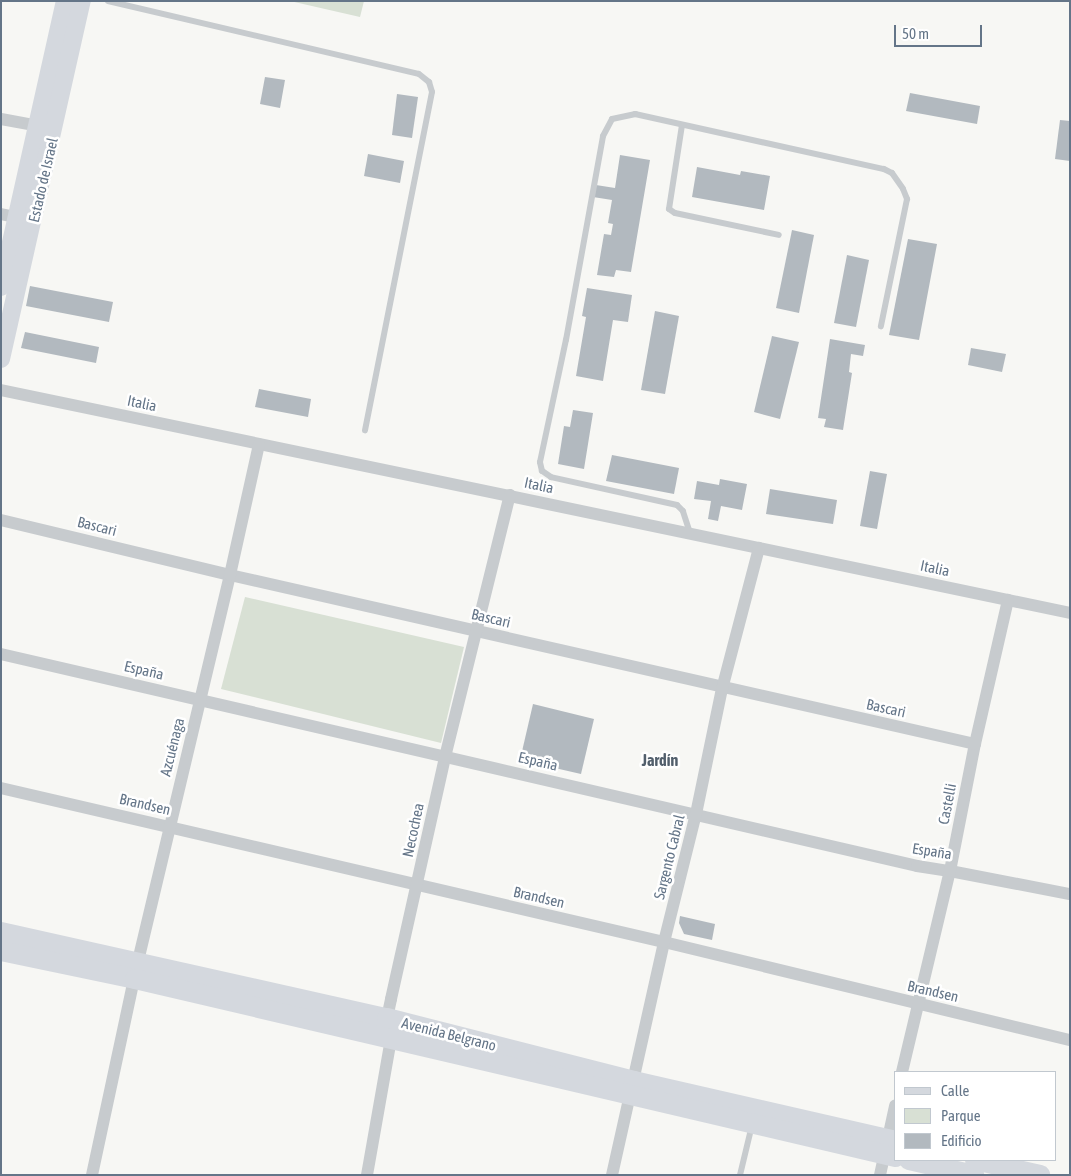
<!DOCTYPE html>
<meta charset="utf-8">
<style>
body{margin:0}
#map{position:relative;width:1071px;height:1176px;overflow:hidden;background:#f7f7f4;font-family:"Asap Condensed",sans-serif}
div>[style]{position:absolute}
.green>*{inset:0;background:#d8e0d4}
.building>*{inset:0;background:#b2b9bf}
.service>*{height:6px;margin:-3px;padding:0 3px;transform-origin:3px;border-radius:3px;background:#c7cbce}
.minor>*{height:12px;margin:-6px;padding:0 6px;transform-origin:6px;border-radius:6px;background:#c7cbce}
.secondary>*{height:18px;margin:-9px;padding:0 9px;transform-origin:9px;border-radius:9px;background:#d4d8de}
.primary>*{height:20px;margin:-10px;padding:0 10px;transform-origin:10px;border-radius:10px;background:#d4d8de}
span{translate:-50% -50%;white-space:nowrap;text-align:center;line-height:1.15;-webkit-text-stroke:5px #fff;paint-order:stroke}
.street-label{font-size:15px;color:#647588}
.neighbourhood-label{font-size:16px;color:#525f6c;font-weight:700}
.frame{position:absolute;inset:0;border:2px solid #647588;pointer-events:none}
.legend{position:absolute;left:894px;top:1071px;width:162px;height:90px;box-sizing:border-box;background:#fff;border:1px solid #c1c8cf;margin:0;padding:6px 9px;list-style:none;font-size:15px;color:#647588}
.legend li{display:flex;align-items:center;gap:10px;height:25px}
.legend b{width:25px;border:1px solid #c1c8cf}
.scale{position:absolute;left:894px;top:25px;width:88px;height:22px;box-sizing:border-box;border:2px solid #647588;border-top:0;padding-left:6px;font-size:15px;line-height:18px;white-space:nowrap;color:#647588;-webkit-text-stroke:4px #fff;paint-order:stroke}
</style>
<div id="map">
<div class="green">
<i style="clip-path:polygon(290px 1px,364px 1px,360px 17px)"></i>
<i style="clip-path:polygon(245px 597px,464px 647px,441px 743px,221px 689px)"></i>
</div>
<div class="building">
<i style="clip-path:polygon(265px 77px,285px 80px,280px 108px,260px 104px)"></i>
<i style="clip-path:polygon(910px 93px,980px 106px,977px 124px,906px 111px)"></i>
<i style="clip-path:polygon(397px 94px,418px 97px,412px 138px,392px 135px)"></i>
<i style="clip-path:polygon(1060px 120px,1070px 121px,1070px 161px,1055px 159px)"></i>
<i style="clip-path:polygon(368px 154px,404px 161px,400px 183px,364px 176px)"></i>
<i style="clip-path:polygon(620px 155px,650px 160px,631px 272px,616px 270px,614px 277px,597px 275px,604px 234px,611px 235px,613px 224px,608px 223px,612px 200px,593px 197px,596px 185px,615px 188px)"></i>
<i style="clip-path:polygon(697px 167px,740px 175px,741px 171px,770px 176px,764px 210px,692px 197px)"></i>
<i style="clip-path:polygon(792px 230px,814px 235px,799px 313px,776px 308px)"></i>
<i style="clip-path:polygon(908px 239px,937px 244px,919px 340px,889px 335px)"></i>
<i style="clip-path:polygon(847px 255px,869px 260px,856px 327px,834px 323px)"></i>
<i style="clip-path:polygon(30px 286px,113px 302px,109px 322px,26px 306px)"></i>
<i style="clip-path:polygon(587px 288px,632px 295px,628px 322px,613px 320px,603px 381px,576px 376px,586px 317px,582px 316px)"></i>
<i style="clip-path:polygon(655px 311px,679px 316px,665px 394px,641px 390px)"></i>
<i style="clip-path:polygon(25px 332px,99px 347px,96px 363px,21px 348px)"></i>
<i style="clip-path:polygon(772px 336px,799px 342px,780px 419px,754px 412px)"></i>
<i style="clip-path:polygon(830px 339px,865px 345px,863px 356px,851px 354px,849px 372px,852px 373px,843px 430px,824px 427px,826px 419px,818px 418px)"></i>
<i style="clip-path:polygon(971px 348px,1006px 354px,1002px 372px,968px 365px)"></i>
<i style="clip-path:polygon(259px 389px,311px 399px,308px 417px,255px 407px)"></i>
<i style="clip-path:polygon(573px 410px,593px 413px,584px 469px,558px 464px,564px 426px,570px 427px)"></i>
<i style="clip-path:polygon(612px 455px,679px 468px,674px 494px,606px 481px)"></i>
<i style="clip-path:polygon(870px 471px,887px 474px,877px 529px,860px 526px)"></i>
<i style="clip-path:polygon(720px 479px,747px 484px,742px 510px,721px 506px,718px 521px,708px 519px,711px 501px,694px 499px,697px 481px,719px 485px)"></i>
<i style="clip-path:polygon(770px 489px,837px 500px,833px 524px,766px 514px)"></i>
<i style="clip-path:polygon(533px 704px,594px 719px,581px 774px,520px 760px)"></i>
<i style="clip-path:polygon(680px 916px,715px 924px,712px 940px,684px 934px,679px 923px)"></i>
</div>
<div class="service">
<i style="left:108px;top:1px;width:319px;rotate:13.2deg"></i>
<i style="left:419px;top:74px;width:13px;rotate:39deg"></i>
<i style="left:429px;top:82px;width:10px;rotate:73deg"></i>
<i style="left:432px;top:92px;width:345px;rotate:101.2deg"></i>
<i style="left:682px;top:125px;width:85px;rotate:98.8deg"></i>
<i style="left:669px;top:209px;width:7px;rotate:34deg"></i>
<i style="left:675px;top:213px;width:106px;rotate:11.9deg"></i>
<i style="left:690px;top:533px;width:23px;rotate:-108deg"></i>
<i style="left:683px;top:511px;width:8px;rotate:-135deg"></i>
<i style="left:677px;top:505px;width:129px;rotate:-167.5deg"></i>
<i style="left:551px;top:477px;width:11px;rotate:-146deg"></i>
<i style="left:542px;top:471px;width:9px;rotate:-103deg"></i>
<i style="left:540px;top:462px;width:125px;rotate:-78deg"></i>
<i style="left:566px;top:340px;width:207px;rotate:-79.7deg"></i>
<i style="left:603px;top:136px;width:19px;rotate:-62deg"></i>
<i style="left:612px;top:119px;width:24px;rotate:-12deg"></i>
<i style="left:635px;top:114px;width:255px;rotate:12.5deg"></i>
<i style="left:884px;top:169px;width:9px;rotate:27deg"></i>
<i style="left:892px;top:173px;width:19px;rotate:55deg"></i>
<i style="left:903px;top:189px;width:11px;rotate:68deg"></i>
<i style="left:907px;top:199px;width:130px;rotate:101.6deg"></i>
<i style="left:740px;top:1175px;width:51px;rotate:-76.5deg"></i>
</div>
<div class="minor">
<i style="left:1px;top:119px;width:45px;rotate:10.3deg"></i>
<i style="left:1px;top:214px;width:24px;rotate:12deg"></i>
<i style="left:1px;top:390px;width:1092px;rotate:11.78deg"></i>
<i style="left:1px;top:520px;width:236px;rotate:13.5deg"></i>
<i style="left:230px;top:575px;width:764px;rotate:12.78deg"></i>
<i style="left:1px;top:654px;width:940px;rotate:13.03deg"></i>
<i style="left:917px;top:866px;width:33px;rotate:9deg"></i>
<i style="left:950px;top:871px;width:122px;rotate:10.9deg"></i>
<i style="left:1px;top:788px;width:681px;rotate:13.08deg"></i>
<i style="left:664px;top:942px;width:418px;rotate:13.6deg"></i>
<i style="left:902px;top:1072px;width:207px;rotate:-76.6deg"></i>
<i style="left:950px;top:871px;width:129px;rotate:-78.9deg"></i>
<i style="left:975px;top:744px;width:148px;rotate:-77.1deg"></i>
<i style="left:92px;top:1175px;width:219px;rotate:-77.9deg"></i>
<i style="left:138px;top:961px;width:397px;rotate:-76.6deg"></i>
<i style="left:230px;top:575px;width:134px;rotate:-77.5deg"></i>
<i style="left:367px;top:1175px;width:138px;rotate:-80deg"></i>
<i style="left:391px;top:1039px;width:21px;rotate:-101deg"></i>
<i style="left:387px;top:1018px;width:19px;rotate:-78deg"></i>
<i style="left:391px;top:999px;width:248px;rotate:-77.4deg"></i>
<i style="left:445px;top:757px;width:270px;rotate:-76.1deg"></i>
<i style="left:612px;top:1175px;width:239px;rotate:-77.4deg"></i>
<i style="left:664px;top:942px;width:132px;rotate:-76deg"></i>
<i style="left:696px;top:814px;width:128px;rotate:-78.3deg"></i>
<i style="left:722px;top:689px;width:146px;rotate:-75.3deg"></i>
<i style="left:880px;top:1175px;width:71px;rotate:-77.7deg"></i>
</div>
<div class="secondary">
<i style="left:1px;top:287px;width:293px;rotate:-77.4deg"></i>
<i style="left:1px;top:359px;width:367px;rotate:-77.3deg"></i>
</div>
<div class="primary">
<i style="left:1px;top:932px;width:395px;rotate:12.6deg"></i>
<i style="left:387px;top:1018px;width:255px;rotate:14.3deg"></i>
<i style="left:634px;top:1081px;width:268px;rotate:12.9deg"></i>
<i style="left:1px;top:951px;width:137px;rotate:11.8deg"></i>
<i style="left:135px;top:979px;width:781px;rotate:13.18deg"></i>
<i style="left:909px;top:1160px;width:67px;rotate:13deg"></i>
<i style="left:975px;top:1160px;width:67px;rotate:13deg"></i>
</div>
<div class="street-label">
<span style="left:43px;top:180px;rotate:-77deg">Estado de Israel</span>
<span style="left:142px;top:403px;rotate:12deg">Italia</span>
<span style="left:539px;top:485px;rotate:12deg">Italia</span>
<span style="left:97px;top:526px;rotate:14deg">Bascari</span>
<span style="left:935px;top:568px;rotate:12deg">Italia</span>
<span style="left:491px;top:618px;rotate:13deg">Bascari</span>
<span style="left:144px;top:670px;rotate:13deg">España</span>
<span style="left:886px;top:708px;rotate:12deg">Bascari</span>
<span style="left:172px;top:747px;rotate:-76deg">Azcuénaga</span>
<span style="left:538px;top:761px;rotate:13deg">España</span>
<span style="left:145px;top:804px;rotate:13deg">Brandsen</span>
<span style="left:947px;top:804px;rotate:-79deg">Castelli</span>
<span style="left:413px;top:830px;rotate:-78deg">Necochea</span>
<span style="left:932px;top:851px;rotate:9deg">España</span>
<span style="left:669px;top:857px;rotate:-76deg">Sargento Cabral</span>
<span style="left:539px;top:897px;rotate:13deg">Brandsen</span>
<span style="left:933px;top:991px;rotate:13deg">Brandsen</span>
<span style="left:449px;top:1034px;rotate:14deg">Avenida Belgrano</span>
</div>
<div class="neighbourhood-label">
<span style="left:660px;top:760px">Jardín</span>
</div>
<div class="frame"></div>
<ul class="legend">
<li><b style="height:6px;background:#d4d8de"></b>Calle</li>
<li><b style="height:14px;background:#d8e0d4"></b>Parque</li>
<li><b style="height:14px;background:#b2b9bf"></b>Edificio</li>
</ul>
<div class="scale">50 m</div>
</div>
